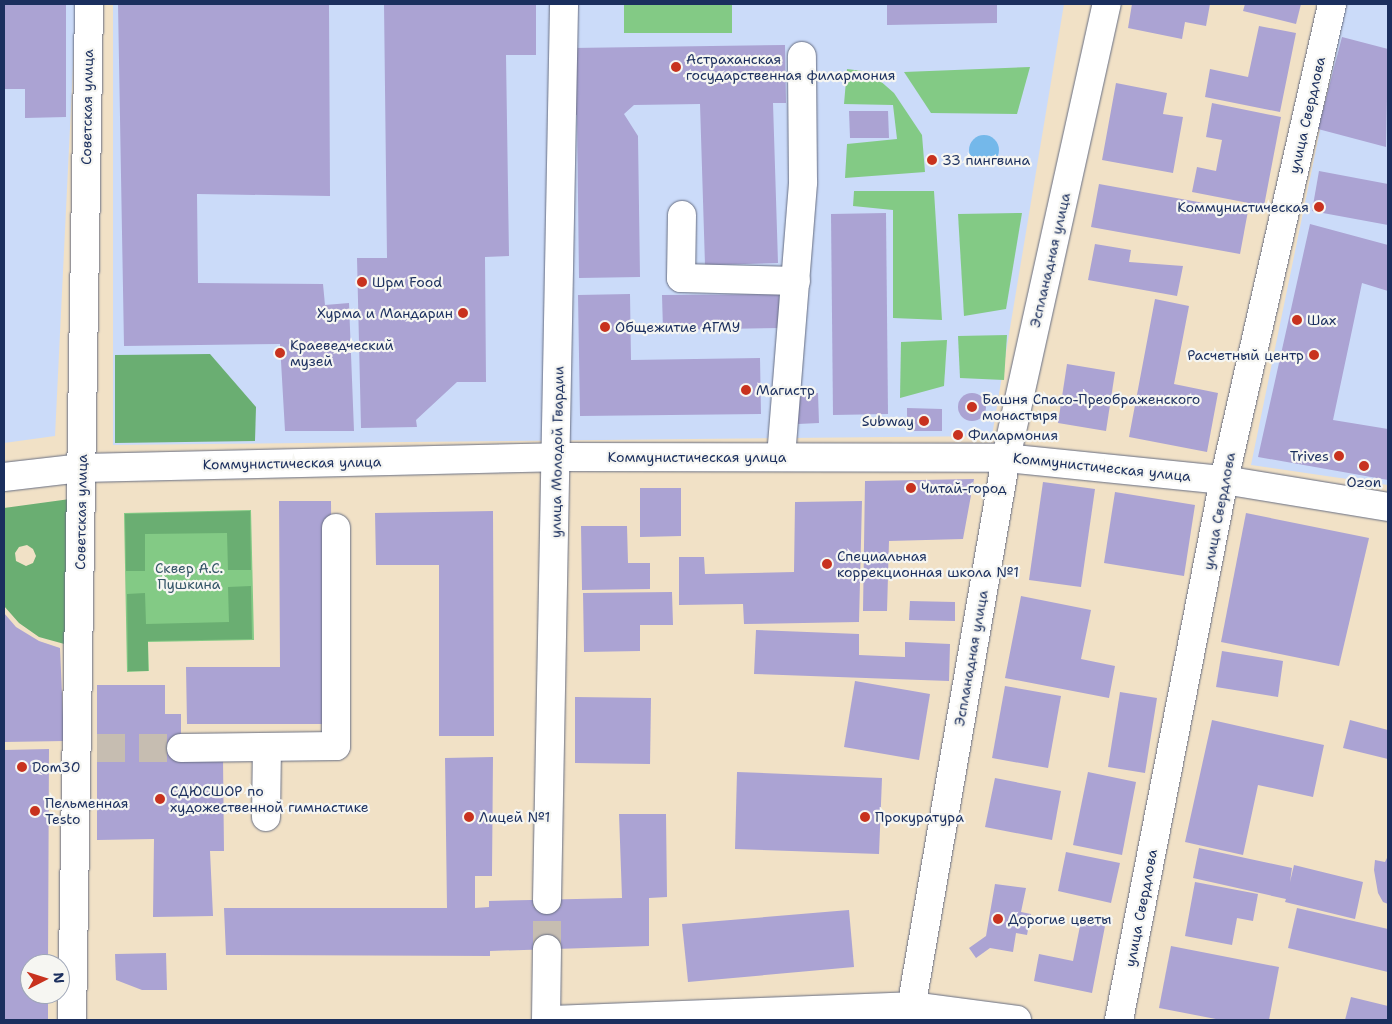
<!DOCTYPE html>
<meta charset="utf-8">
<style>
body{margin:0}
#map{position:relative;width:1392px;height:1024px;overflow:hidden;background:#f1e1c6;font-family:"Shantell Sans",sans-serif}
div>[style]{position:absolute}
.built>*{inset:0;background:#cbdbf9}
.green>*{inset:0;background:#83ca85}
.forest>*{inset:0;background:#6aae72}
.water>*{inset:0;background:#74b8ea}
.round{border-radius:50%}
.building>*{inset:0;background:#aba3d3}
.minor-tunnel>*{height:28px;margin-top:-14px;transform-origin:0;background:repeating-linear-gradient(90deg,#c6bdb1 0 28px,transparent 0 42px)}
.roads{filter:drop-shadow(0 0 1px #666d82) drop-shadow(0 0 1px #666d82)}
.minor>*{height:28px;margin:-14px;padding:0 14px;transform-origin:14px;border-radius:14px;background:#fff}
.major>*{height:28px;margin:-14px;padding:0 14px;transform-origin:14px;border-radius:14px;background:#fff}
.dots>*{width:14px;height:14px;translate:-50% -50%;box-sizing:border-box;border:2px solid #f6f6f2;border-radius:50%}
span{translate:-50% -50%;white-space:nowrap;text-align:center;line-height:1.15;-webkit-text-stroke:4.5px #f6f6f2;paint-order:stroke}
.poi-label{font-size:14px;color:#1b2f5e}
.left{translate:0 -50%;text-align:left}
.right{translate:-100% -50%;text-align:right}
.street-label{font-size:14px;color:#1b2f5e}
.park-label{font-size:14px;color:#355668}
.frame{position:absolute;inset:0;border:5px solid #1b2f5e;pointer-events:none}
.north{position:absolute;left:20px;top:954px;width:50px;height:50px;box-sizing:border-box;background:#f6f6f2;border:1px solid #9ea6b7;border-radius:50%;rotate:85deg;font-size:14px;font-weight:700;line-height:20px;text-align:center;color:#1b2f5e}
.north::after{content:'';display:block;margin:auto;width:18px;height:22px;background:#c8321e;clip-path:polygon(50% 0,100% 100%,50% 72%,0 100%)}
</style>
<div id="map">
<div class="built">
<i style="clip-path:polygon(4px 4px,76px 4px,55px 436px,4px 443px)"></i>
<i style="clip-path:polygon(113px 4px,1064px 4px,992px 436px,113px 445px)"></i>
<i style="clip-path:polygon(1346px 4px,1388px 4px,1388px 485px,1251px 465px)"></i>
</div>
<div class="green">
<i style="clip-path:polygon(624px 4px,732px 4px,732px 33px,624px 33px)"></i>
<i style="clip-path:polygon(1030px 67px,1017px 114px,931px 113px,904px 72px)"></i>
<i style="clip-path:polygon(847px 69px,870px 72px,894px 93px,922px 135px,925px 172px,845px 178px,847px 144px,897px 139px,893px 105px,844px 104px)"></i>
<i style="clip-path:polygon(854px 191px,934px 191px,942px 320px,893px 318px,893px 210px,853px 206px)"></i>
<i style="clip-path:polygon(1022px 213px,1006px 309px,964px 316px,958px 214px)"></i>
<i style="clip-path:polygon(1007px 335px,1004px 380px,960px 378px,958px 336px)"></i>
<i style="clip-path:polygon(947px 340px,944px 386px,900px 398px,901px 342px)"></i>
<i style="clip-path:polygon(251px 510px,254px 640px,148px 642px,149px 671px,127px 672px,124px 513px)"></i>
</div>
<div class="forest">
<i style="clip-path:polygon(210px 354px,256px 407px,255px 441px,115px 443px,115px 355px)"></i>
<i style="clip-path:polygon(evenodd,70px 499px,68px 645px,39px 637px,19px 623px,4px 606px,4px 508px,70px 499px,27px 545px,33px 549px,36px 556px,33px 563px,26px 566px,16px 561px,15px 553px,19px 547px,27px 545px)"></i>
<i style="clip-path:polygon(250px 511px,251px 570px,228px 570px,227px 533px,145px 534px,145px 571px,126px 571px,125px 514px)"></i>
<i style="clip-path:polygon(251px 586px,252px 639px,148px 641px,148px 671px,128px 671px,127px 594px,145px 593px,146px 624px,229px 622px,228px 587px)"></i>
</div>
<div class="water">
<i class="round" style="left:969px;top:135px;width:30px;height:30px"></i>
</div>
<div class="building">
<i style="clip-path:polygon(4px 4px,66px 4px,66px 117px,25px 118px,25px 89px,4px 89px)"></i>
<i style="clip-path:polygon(118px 4px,329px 4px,330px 196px,197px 194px,198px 283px,323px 284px,325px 305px,349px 303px,354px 431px,285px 431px,280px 344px,124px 346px)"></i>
<i style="clip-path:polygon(384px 4px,536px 4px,536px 55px,506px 55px,509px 256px,485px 257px,486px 382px,457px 382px,416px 420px,417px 427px,361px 428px,357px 258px,387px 258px)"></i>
<i style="clip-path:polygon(887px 4px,997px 4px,997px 23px,887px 25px)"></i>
<i style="clip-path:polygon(1132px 4px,1210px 4px,1206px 26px,1185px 22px,1182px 39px,1128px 28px)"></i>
<i style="clip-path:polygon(1245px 4px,1301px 4px,1296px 24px,1243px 11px)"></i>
<i style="clip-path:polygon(1259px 26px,1296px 33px,1280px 112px,1205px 97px,1210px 69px,1248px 77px)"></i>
<i style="clip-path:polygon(1342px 37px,1388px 49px,1386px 147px,1318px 129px)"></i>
<i style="clip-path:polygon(785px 45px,786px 103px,773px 103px,778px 263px,705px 265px,700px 104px,634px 105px,624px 114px,638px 136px,640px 277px,579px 278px,577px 115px,573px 115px,572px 48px)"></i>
<i style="clip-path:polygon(1116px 83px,1167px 93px,1163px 114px,1183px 117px,1173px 173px,1102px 160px)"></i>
<i style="clip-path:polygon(1212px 103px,1281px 117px,1264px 206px,1192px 192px,1197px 167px,1216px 171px,1222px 140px,1206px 137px)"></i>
<i style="clip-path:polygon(849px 111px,888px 111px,889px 138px,850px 138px)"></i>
<i style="clip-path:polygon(1319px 171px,1388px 184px,1388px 225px,1312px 211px)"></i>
<i style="clip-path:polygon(1099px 184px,1248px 211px,1240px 254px,1091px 227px)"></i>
<i style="clip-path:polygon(886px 213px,888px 414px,833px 415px,831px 214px)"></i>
<i style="clip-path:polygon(1310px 224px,1388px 245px,1388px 291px,1362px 283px,1333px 420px,1388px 429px,1388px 480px,1258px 457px)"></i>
<i style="clip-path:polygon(1095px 244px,1131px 250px,1129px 262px,1183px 266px,1177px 296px,1088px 280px)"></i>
<i style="clip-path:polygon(630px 294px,631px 360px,760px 358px,761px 414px,580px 416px,578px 295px)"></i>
<i style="clip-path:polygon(779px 294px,780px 328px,663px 330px,662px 295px)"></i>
<i style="clip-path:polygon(1155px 299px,1189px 306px,1174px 384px,1218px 393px,1207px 452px,1129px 437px)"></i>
<i style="clip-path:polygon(1067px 364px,1115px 372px,1106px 431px,1058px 423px)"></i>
<i style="clip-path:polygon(797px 393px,818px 393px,819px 423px,798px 424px)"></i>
<i class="round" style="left:958px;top:393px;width:28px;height:28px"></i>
<i style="clip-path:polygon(907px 408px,942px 409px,942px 431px,907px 431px)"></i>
<i style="clip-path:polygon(974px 479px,963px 539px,889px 541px,887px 611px,863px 611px,865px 481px)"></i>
<i style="clip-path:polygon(1043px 482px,1095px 489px,1081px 587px,1029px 580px)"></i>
<i style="clip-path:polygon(640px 488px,681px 488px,681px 536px,640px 537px)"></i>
<i style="clip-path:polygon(1115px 492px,1195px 505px,1184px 576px,1104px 563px)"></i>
<i style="clip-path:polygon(279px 501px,331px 501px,333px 724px,187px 724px,186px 667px,280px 667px)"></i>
<i style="clip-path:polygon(862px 501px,859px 622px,744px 624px,743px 604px,679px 605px,679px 557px,704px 557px,705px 574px,794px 572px,795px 502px)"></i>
<i style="clip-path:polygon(493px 511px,494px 736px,439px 736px,439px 565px,376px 565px,375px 513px)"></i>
<i style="clip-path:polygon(1246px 513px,1369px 538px,1339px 666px,1221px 642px)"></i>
<i style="clip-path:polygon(581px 526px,627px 526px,628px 563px,650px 563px,650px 589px,582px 590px)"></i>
<i style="clip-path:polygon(672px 592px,673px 625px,640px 625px,640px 651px,584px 652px,583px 593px)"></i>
<i style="clip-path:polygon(1021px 596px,1091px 610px,1081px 659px,1115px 666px,1109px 698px,1005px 678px)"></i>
<i style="clip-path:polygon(910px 601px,955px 602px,955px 621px,909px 620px)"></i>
<i style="clip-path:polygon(4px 613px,16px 627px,39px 641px,60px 648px,64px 741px,4px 742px)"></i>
<i style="clip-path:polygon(756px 630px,859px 634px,859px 655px,905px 657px,905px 642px,950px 644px,949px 681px,754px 674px)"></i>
<i style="clip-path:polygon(1222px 651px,1283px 661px,1278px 697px,1216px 687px)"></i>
<i style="clip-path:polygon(855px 681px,930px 694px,919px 760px,844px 747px)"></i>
<i style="clip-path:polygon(97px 685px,165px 685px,165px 714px,181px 714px,181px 759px,223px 759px,224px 851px,210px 851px,213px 916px,153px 917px,154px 839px,97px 840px)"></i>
<i style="clip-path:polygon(1005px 686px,1061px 696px,1048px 768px,992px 758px)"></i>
<i style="clip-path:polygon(1120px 692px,1157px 698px,1145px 773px,1108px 767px)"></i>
<i style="clip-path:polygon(575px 697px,651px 698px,650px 764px,575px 763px)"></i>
<i style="clip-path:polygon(1212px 720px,1324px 745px,1313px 797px,1258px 785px,1243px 855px,1185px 842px)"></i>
<i style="clip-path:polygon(1350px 720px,1388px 730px,1388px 759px,1343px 748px)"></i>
<i style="clip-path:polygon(49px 749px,48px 964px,30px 964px,30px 994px,48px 994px,48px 1020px,4px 1020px,4px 750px)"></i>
<i style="clip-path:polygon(493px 757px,492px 876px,475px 876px,475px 908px,489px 907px,489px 901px,622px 898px,619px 814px,666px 814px,667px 897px,649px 898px,649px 946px,490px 951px,490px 956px,226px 955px,224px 908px,447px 908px,445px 758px)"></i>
<i style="clip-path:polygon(737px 772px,882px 778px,879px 854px,735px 849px)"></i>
<i style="clip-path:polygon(1088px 772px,1136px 782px,1122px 855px,1073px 845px)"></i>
<i style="clip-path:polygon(995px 778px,1061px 791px,1052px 840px,985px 827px)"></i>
<i style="clip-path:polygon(1199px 848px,1292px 868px,1290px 882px,1294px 865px,1363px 882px,1355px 919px,1285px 902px,1286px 899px,1193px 878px)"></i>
<i style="clip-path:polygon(1066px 852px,1120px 863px,1111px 903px,1058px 891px)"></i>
<i style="clip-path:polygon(1387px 858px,1388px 859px,1388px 904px,1383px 902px,1378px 893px,1374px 870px,1375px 860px,1385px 862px)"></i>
<i style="clip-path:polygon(1195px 882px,1258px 894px,1253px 921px,1237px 918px,1232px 945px,1185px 936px)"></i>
<i style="clip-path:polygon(995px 884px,1026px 888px,1021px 912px,1031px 914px,1027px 935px,1016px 933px,1013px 952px,990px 948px,976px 958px,969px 948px,986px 936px)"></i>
<i style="clip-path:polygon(1297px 908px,1388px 929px,1388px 972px,1288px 948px)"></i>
<i style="clip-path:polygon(849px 910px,854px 967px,688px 982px,682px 924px)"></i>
<i style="clip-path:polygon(1082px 916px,1106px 921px,1092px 993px,1034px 981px,1039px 954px,1073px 961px)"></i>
<i style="clip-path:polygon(1171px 946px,1279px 967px,1269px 1020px,1221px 1020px,1159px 1008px)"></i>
<i style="clip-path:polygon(166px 953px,167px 990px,142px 990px,116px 980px,115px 954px)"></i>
<i style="clip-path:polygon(1351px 997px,1388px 1006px,1388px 1020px,1345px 1020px)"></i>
</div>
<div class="minor-tunnel">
<i style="left:97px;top:748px;width:84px"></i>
<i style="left:547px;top:949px;width:49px;rotate:-90deg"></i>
</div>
<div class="roads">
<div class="minor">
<i style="left:682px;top:215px;width:63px;rotate:90.9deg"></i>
<i style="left:681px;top:278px;width:115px;rotate:1.5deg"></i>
<i style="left:781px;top:457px;width:276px;rotate:-85.4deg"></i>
<i style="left:803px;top:182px;width:126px;rotate:-90.5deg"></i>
<i style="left:181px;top:748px;width:155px;rotate:-0.7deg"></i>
<i style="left:336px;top:746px;width:218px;rotate:-90deg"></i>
<i style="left:266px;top:817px;width:70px;rotate:-89.2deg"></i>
<i style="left:547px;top:900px;width:896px;rotate:-88.91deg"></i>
<i style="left:72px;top:1020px;width:1016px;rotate:-89.04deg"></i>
<i style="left:546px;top:1020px;width:71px;rotate:-89.2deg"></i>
<i style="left:552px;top:1020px;width:359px;rotate:-2.2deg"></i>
<i style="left:911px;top:1006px;width:107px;rotate:7.5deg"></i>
<i style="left:909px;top:1020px;width:570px;rotate:-80.21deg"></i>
<i style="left:1006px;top:458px;width:465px;rotate:-77.5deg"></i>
</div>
<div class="major">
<i style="left:4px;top:477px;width:79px;rotate:-6.6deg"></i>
<i style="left:82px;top:468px;width:475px;rotate:-1.3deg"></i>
<i style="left:557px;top:457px;width:449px;rotate:0.1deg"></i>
<i style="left:1006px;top:458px;width:219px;rotate:5.8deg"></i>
<i style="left:1224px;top:480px;width:166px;rotate:9.3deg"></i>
<i style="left:1119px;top:1020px;width:550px;rotate:-79deg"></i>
<i style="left:1224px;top:480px;width:488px;rotate:-77.2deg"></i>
</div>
</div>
<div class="dots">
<i style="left:676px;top:67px;background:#c8321e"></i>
<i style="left:932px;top:160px;background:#c8321e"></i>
<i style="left:1319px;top:207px;background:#c8321e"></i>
<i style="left:362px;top:282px;background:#c8321e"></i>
<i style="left:463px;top:313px;background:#c8321e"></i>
<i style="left:1297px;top:320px;background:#c8321e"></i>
<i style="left:605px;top:327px;background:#c8321e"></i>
<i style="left:280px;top:353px;background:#c8321e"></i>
<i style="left:1314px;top:355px;background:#c8321e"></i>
<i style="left:746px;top:390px;background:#c8321e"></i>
<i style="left:972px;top:407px;background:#c8321e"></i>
<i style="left:924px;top:421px;background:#c8321e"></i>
<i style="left:958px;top:435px;background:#c8321e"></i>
<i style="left:1339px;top:456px;background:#c8321e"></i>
<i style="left:1364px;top:466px;background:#c8321e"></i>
<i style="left:911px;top:488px;background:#c8321e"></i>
<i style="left:827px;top:564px;background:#c8321e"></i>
<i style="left:22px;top:767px;background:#c8321e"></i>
<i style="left:160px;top:799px;background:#c8321e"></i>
<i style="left:35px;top:811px;background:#c8321e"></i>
<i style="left:469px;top:817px;background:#c8321e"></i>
<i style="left:865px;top:817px;background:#c8321e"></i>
<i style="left:998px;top:919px;background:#c8321e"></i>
</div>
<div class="poi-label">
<span class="left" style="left:686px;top:67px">Астраханская<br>государственная филармония</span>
<span class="left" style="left:942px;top:160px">33 пингвина</span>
<span class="right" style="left:1309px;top:207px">Коммунистическая</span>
<span class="left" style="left:372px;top:282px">Шрм Food</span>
<span class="right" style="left:453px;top:313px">Хурма и Мандарин</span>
<span class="left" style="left:1307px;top:320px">Шах</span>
<span class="left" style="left:615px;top:327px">Общежитие АГМУ</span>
<span class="left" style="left:290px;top:353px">Краеведческий<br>музей</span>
<span class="right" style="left:1304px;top:355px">Расчетный центр</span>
<span class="left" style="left:756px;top:390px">Магистр</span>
<span class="left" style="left:982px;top:407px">Башня Спасо-Преображенского<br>монастыря</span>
<span class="right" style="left:914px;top:421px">Subway</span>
<span class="left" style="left:968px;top:435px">Филармония</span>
<span class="right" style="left:1329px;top:456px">Trives</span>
<span style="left:1364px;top:482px">Ozon</span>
<span class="left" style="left:921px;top:488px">Читай-город</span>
<span class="left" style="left:837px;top:564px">Специальная<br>коррекционная школа №1</span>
<span class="left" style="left:32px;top:767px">Dom30</span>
<span class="left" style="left:170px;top:799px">СДЮСШОР по<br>художественной гимнастике</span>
<span class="left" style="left:45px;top:811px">Пельменная<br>Testo</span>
<span class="left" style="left:479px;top:817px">Лицей №1</span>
<span class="left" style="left:875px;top:817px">Прокуратура</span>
<span class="left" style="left:1008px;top:919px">Дорогие цветы</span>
</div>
<div class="street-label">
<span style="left:87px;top:107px;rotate:-89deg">Советская улица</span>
<span style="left:1307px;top:115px;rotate:-77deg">улица Свердлова</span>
<span style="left:1050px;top:260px;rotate:-77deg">Эспланадная улица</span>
<span style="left:557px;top:452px;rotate:-89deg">улица Молодой Гвардии</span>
<span style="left:697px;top:457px">Коммунистическая улица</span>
<span style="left:292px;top:463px;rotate:-1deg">Коммунистическая улица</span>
<span style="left:1102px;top:467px;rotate:6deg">Коммунистическая улица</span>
<span style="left:1219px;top:511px;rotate:-79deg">улица Свердлова</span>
<span style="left:81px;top:512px;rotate:-89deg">Советская улица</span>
<span style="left:971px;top:658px;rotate:-80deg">Эспланадная улица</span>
<span style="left:1141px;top:908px;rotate:-79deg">улица Свердлова</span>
</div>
<div class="park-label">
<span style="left:189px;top:576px">Сквер А.С.<br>Пушкина</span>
</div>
<div class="frame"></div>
<div class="north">N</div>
</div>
